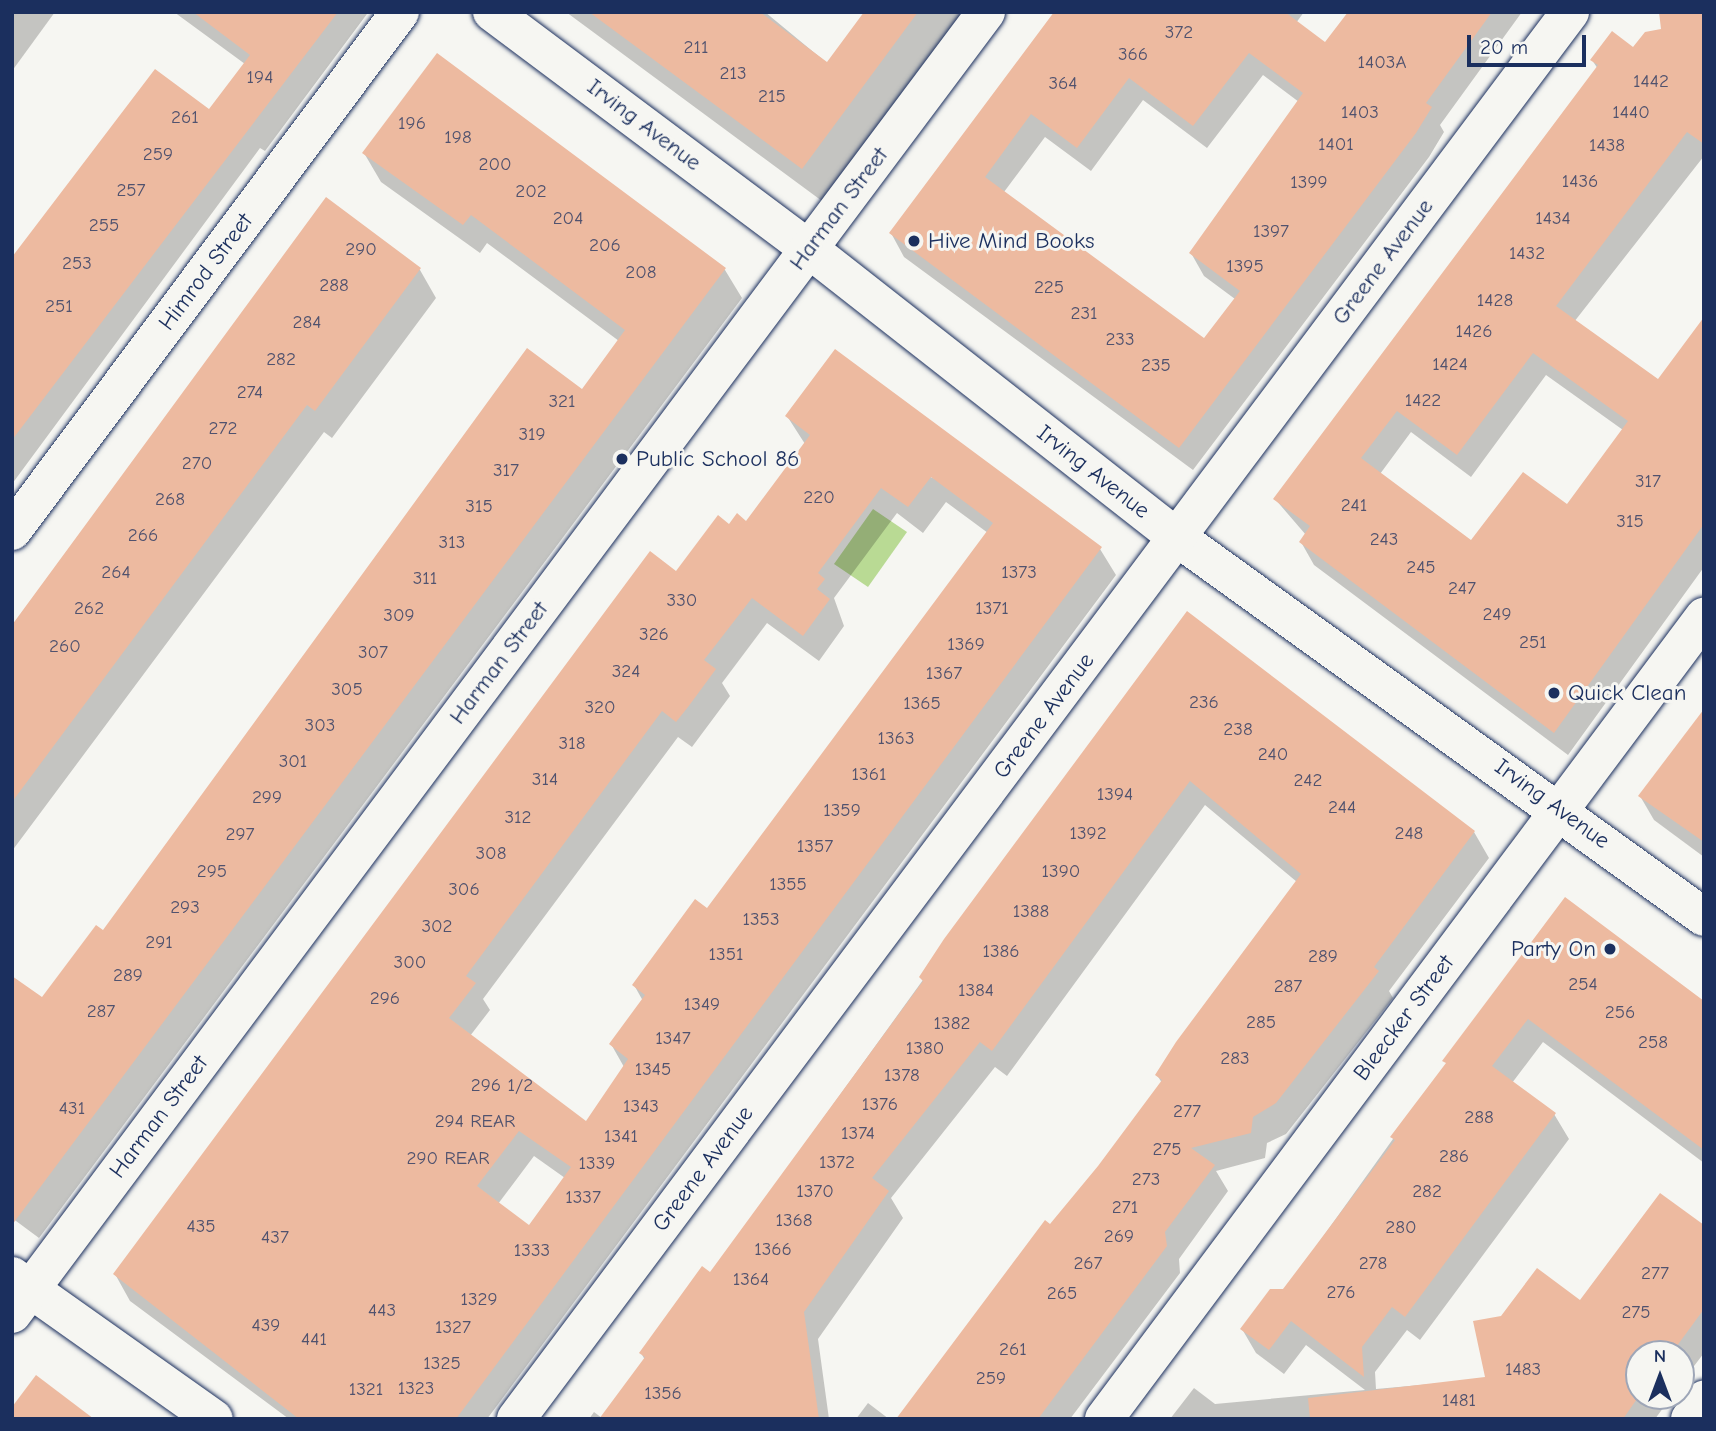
<!DOCTYPE html>
<style>
body{margin:0}
#map{position:relative;width:1716px;height:1431px;overflow:hidden;background:#f6f6f2;font-family:"Comic Neue",sans-serif}
div>[style]{position:absolute}
.green>*{inset:0;background:#b9da94}
.shadow>*{inset:0;background:#0003}
.building>*{inset:0;background:#edbaa0}
.roads{filter:drop-shadow(0 0 2px #1b2f5e) drop-shadow(0 0 2px #1b2f5e)}
.minor>*{height:38px;margin:-19px;padding:0 19px;transform-origin:19px;border-radius:19px;background:#f6f6f2}
.dots>*{width:19px;height:19px;translate:-50% -50%;box-sizing:border-box;border:4px solid #f6f6f2;border-radius:50%}
span{translate:-50% -50%;white-space:nowrap;text-align:center;line-height:1.15;-webkit-text-stroke:6px #f6f6f2;paint-order:stroke}
.number-label{font-size:19px;color:#50526e}
.number-label span{-webkit-text-stroke-width:0}
.street-label{font-size:23px;color:#1b2f5e}
.poi-label{font-size:23px;color:#1b2f5e}
.left{translate:0 -50%;text-align:left}
.right{translate:-100% -50%;text-align:right}
.frame{position:absolute;inset:0;border:14px solid #1b2f5e;pointer-events:none}
.north{position:absolute;left:1625px;top:1340px;width:70px;height:70px;box-sizing:border-box;background:#f6f6f2;border:2px solid #9ea6b7;border-radius:50%;rotate:0deg;font-size:19px;font-weight:700;line-height:28px;text-align:center;color:#1b2f5e}
.north::after{content:'';display:block;margin:auto;width:24px;height:32px;background:#1b2f5e;clip-path:polygon(50% 0,100% 100%,50% 72%,0 100%)}
.scale{position:absolute;left:1467px;top:35px;width:119px;height:32px;box-sizing:border-box;border:4px solid #1b2f5e;border-top:0;padding-left:9px;font-size:21px;line-height:24px;white-space:nowrap;color:#1b2f5e;-webkit-text-stroke:5px #f6f6f2;paint-order:stroke}
</style>
<div id="map">
<div class="green">
<i style="clip-path:polygon(873px 509px,907px 532px,868px 587px,834px 564px)"></i>
</div>
<div class="shadow">
<i style="clip-path:polygon(12px 12px,55px 12px,12px 71px)"></i>
<i style="clip-path:polygon(174px 12px,367px 14px,265px 151px,260px 148px,12px 484px,12px 264px,210px 112px,245px 64px)"></i>
<i style="clip-path:polygon(566px 12px,765px 12px,828px 64px,866px 12px,963px 12px,822px 201px)"></i>
<i style="clip-path:polygon(evenodd,1057px 12px,1304px 12px,1296px 23px,1326px 45px,1350px 12px,1522px 12px,1440px 125px,1444px 132px,1429px 157px,1193px 470px,904px 257px,891px 233px,1057px 12px,1263px 75px,1299px 102px,1191px 253px,1204px 276px,1235px 299px,1205px 340px,1004px 192px,1045px 137px,1091px 171px,1143px 100px,1207px 148px,1263px 75px)"></i>
<i style="clip-path:polygon(evenodd,1704px 12px,1704px 156px,1574px 322px,1658px 382px,1704px 329px,1704px 567px,1568px 755px,1314px 565px,1301px 542px,1306px 535px,1275px 499px,1598px 69px,1592px 60px,1634px 49px,1704px 12px,1546px 375px,1623px 430px,1567px 507px,1472px 542px,1380px 474px,1411px 432px,1471px 477px,1546px 375px)"></i>
<i style="clip-path:polygon(437px 56px,725px 270px,742px 298px,39px 1238px,12px 1218px,42px 1000px,582px 391px,619px 341px,487px 243px,480px 253px,381px 182px,364px 153px)"></i>
<i style="clip-path:polygon(326px 199px,420px 270px,436px 298px,332px 438px,324px 432px,12px 851px,12px 626px)"></i>
<i style="clip-path:polygon(evenodd,787px 416px,1100px 549px,1116px 575px,487px 1419px,289px 1419px,130px 1301px,115px 1274px,676px 573px,747px 523px,805px 444px,787px 416px,946px 502px,988px 533px,707px 910px,634px 985px,643px 1001px,611px 1044px,624px 1067px,587px 1123px,470px 1036px,490px 1010px,483px 999px,678px 737px,692px 747px,730px 696px,722px 683px,767px 623px,819px 661px,844px 626px,834px 598px,897px 513px,923px 533px,946px 502px,787px 416px,534px 1156px,565px 1178px,529px 1227px,498px 1204px,534px 1156px)"></i>
<i style="clip-path:polygon(1187px 614px,1474px 832px,1489px 858px,1389px 991px,1393px 998px,1286px 1134px,1267px 1143px,1265px 1158px,1216px 1171px,1228px 1191px,1179px 1259px,1180px 1273px,1070px 1419px,898px 1419px,1100px 1168px,1162px 1083px,1157px 1075px,1297px 882px,1205px 805px,1007px 1076px,995px 1067px,891px 1198px,903px 1218px,818px 1339px,829px 1419px,589px 1419px,594px 1412px,602px 1418px,645px 1360px,641px 1353px,710px 1275px)"></i>
<i style="clip-path:polygon(1704px 712px,1704px 857px,1654px 820px,1640px 796px)"></i>
<i style="clip-path:polygon(1565px 899px,1704px 1003px,1704px 1163px,1543px 1042px,1512px 1083px,1554px 1114px,1569px 1139px,1420px 1340px,1407px 1330px,1375px 1372px,1376px 1389px,1487px 1379px,1581px 1303px,1704px 1227px,1704px 1353px,1681px 1383px,1681px 1354px,1639px 1354px,1639px 1396px,1672px 1396px,1655px 1419px,1170px 1419px,1194px 1388px,1215px 1404px,1365px 1390px,1306px 1345px,1284px 1374px,1256px 1353px,1242px 1329px,1284px 1291px)"></i>
<i style="clip-path:polygon(868px 1403px,889px 1419px,856px 1419px)"></i>
</div>
<div class="building">
<i style="clip-path:polygon(193px 12px,338px 12px,12px 440px,12px 257px,155px 69px,209px 109px,250px 55px)"></i>
<i style="clip-path:polygon(589px 12px,760px 12px,827px 62px,864px 12px,918px 12px,802px 169px)"></i>
<i style="clip-path:polygon(evenodd,1054px 12px,1285px 12px,1325px 42px,1348px 12px,1492px 12px,1426px 103px,1432px 107px,1416px 133px,1179px 448px,889px 233px,1054px 12px,1249px 53px,1303px 93px,1189px 253px,1240px 291px,1204px 338px,985px 177px,1031px 114px,1077px 148px,1129px 78px,1193px 126px,1249px 53px)"></i>
<i style="clip-path:polygon(evenodd,1659px 12px,1704px 12px,1704px 144px,1687px 132px,1556px 306px,1658px 379px,1704px 317px,1704px 524px,1554px 733px,1299px 542px,1310px 526px,1273px 499px,1598px 65px,1590px 60px,1612px 31px,1633px 47px,1645px 32px,1661px 29px,1659px 12px,1533px 353px,1628px 421px,1567px 504px,1523px 472px,1471px 540px,1361px 458px,1397px 411px,1457px 455px,1533px 353px)"></i>
<i style="clip-path:polygon(437px 53px,726px 268px,12px 1225px,12px 976px,42px 997px,96px 925px,103px 930px,527px 348px,582px 389px,625px 330px,471px 215px,463px 225px,362px 153px)"></i>
<i style="clip-path:polygon(326px 197px,421px 268px,315px 411px,307px 405px,12px 802px,12px 625px)"></i>
<i style="clip-path:polygon(evenodd,835px 349px,1102px 547px,456px 1419px,299px 1419px,113px 1274px,650px 551px,676px 571px,718px 515px,729px 524px,737px 513px,746px 521px,810px 435px,785px 416px,835px 349px,931px 477px,993px 523px,707px 908px,695px 899px,632px 985px,645px 995px,609px 1044px,628px 1059px,586px 1121px,449px 1018px,476px 983px,466px 976px,662px 711px,676px 722px,688px 707px,716px 669px,704px 660px,752px 598px,803px 636px,830px 599px,817px 589px,825px 579px,818px 573px,881px 488px,908px 507px,931px 477px,835px 349px,519px 1131px,571px 1167px,529px 1225px,477px 1186px,519px 1131px)"></i>
<i style="clip-path:polygon(1187px 611px,1475px 831px,1374px 967px,1379px 971px,1276px 1103px,1253px 1117px,1251px 1133px,1191px 1148px,1215px 1165px,1165px 1232px,1167px 1246px,1038px 1419px,896px 1419px,1045px 1220px,1050px 1224px,1098px 1166px,1162px 1080px,1155px 1075px,1176px 1042px,1301px 874px,1190px 781px,992px 1051px,980px 1042px,872px 1178px,889px 1191px,804px 1312px,819px 1419px,599px 1419px,645px 1357px,639px 1353px,702px 1266px,710px 1272px,923px 981px,919px 977px,944px 939px)"></i>
<i style="clip-path:polygon(1704px 709px,1704px 842px,1638px 796px)"></i>
<i style="clip-path:polygon(1565px 897px,1704px 1001px,1704px 1150px,1528px 1019px,1492px 1066px,1556px 1113px,1405px 1317px,1392px 1307px,1362px 1347px,1364px 1377px,1291px 1321px,1269px 1350px,1240px 1329px,1270px 1289px,1283px 1289px,1314px 1248px,1395px 1140px,1390px 1137px,1446px 1063px,1442px 1061px)"></i>
<i style="clip-path:polygon(1660px 1193px,1704px 1225px,1704px 1309px,1671px 1354px,1639px 1354px,1639px 1396px,1623px 1419px,1310px 1419px,1308px 1398px,1485px 1377px,1473px 1321px,1501px 1316px,1537px 1268px,1580px 1300px)"></i>
<i style="clip-path:polygon(36px 1375px,94px 1419px,12px 1419px,12px 1407px)"></i>
</div>
<div class="roads">
<div class="minor">
<i style="left:492px;top:12px;width:396px;rotate:36.8deg"></i>
<i style="left:809px;top:249px;width:469px;rotate:38.1deg"></i>
<i style="left:1178px;top:538px;width:648px;rotate:35.77deg"></i>
<i style="left:12px;top:531px;width:648px;rotate:-53.22deg"></i>
<i style="left:12px;top:1276px;width:247px;rotate:35.3deg"></i>
<i style="left:12px;top:1314px;width:1626px;rotate:-53.2deg"></i>
<i style="left:516px;top:1419px;width:1758px;rotate:-53.16deg"></i>
<i style="left:1104px;top:1419px;width:1002px;rotate:-53.2deg"></i>
<i style="left:1690px;top:1419px;width:24px;rotate:-54deg"></i>
</div>
</div>
<div class="dots">
<i style="left:914px;top:241px;background:#1b2f5e"></i>
<i style="left:622px;top:459px;background:#1b2f5e"></i>
<i style="left:1554px;top:693px;background:#1b2f5e"></i>
<i style="left:1610px;top:949px;background:#1b2f5e"></i>
</div>
<div class="number-label">
<span style="left:1179px;top:33px">372</span>
<span style="left:696px;top:48px">211</span>
<span style="left:1133px;top:55px">366</span>
<span style="left:1382px;top:63px">1403A</span>
<span style="left:733px;top:74px">213</span>
<span style="left:260px;top:78px">194</span>
<span style="left:1651px;top:82px">1442</span>
<span style="left:1063px;top:84px">364</span>
<span style="left:772px;top:97px">215</span>
<span style="left:1360px;top:113px">1403</span>
<span style="left:1631px;top:113px">1440</span>
<span style="left:185px;top:118px">261</span>
<span style="left:412px;top:124px">196</span>
<span style="left:458px;top:138px">198</span>
<span style="left:1336px;top:145px">1401</span>
<span style="left:1607px;top:146px">1438</span>
<span style="left:158px;top:155px">259</span>
<span style="left:495px;top:165px">200</span>
<span style="left:1580px;top:182px">1436</span>
<span style="left:1309px;top:183px">1399</span>
<span style="left:131px;top:191px">257</span>
<span style="left:531px;top:192px">202</span>
<span style="left:568px;top:219px">204</span>
<span style="left:1553px;top:219px">1434</span>
<span style="left:104px;top:226px">255</span>
<span style="left:1271px;top:232px">1397</span>
<span style="left:605px;top:246px">206</span>
<span style="left:361px;top:250px">290</span>
<span style="left:1527px;top:254px">1432</span>
<span style="left:77px;top:264px">253</span>
<span style="left:1245px;top:267px">1395</span>
<span style="left:641px;top:273px">208</span>
<span style="left:334px;top:286px">288</span>
<span style="left:1049px;top:288px">225</span>
<span style="left:1495px;top:301px">1428</span>
<span style="left:59px;top:307px">251</span>
<span style="left:1084px;top:314px">231</span>
<span style="left:307px;top:323px">284</span>
<span style="left:1474px;top:332px">1426</span>
<span style="left:1120px;top:340px">233</span>
<span style="left:281px;top:360px">282</span>
<span style="left:1450px;top:365px">1424</span>
<span style="left:1156px;top:366px">235</span>
<span style="left:250px;top:393px">274</span>
<span style="left:1423px;top:401px">1422</span>
<span style="left:562px;top:402px">321</span>
<span style="left:223px;top:429px">272</span>
<span style="left:532px;top:435px">319</span>
<span style="left:197px;top:464px">270</span>
<span style="left:506px;top:471px">317</span>
<span style="left:1648px;top:482px">317</span>
<span style="left:819px;top:498px">220</span>
<span style="left:170px;top:500px">268</span>
<span style="left:1354px;top:506px">241</span>
<span style="left:479px;top:507px">315</span>
<span style="left:1630px;top:522px">315</span>
<span style="left:143px;top:536px">266</span>
<span style="left:1384px;top:540px">243</span>
<span style="left:452px;top:543px">313</span>
<span style="left:1421px;top:568px">245</span>
<span style="left:116px;top:573px">264</span>
<span style="left:1019px;top:573px">1373</span>
<span style="left:425px;top:579px">311</span>
<span style="left:1462px;top:589px">247</span>
<span style="left:682px;top:601px">330</span>
<span style="left:89px;top:609px">262</span>
<span style="left:992px;top:609px">1371</span>
<span style="left:1497px;top:615px">249</span>
<span style="left:399px;top:616px">309</span>
<span style="left:654px;top:635px">326</span>
<span style="left:1533px;top:643px">251</span>
<span style="left:966px;top:645px">1369</span>
<span style="left:65px;top:647px">260</span>
<span style="left:373px;top:653px">307</span>
<span style="left:626px;top:672px">324</span>
<span style="left:944px;top:674px">1367</span>
<span style="left:347px;top:690px">305</span>
<span style="left:1204px;top:703px">236</span>
<span style="left:922px;top:704px">1365</span>
<span style="left:600px;top:708px">320</span>
<span style="left:320px;top:726px">303</span>
<span style="left:1238px;top:730px">238</span>
<span style="left:896px;top:739px">1363</span>
<span style="left:572px;top:744px">318</span>
<span style="left:1273px;top:755px">240</span>
<span style="left:293px;top:762px">301</span>
<span style="left:869px;top:775px">1361</span>
<span style="left:545px;top:780px">314</span>
<span style="left:1308px;top:781px">242</span>
<span style="left:1115px;top:795px">1394</span>
<span style="left:267px;top:798px">299</span>
<span style="left:1342px;top:808px">244</span>
<span style="left:842px;top:811px">1359</span>
<span style="left:518px;top:818px">312</span>
<span style="left:1088px;top:834px">1392</span>
<span style="left:1409px;top:834px">248</span>
<span style="left:240px;top:835px">297</span>
<span style="left:815px;top:847px">1357</span>
<span style="left:491px;top:854px">308</span>
<span style="left:212px;top:872px">295</span>
<span style="left:1061px;top:872px">1390</span>
<span style="left:788px;top:885px">1355</span>
<span style="left:464px;top:890px">306</span>
<span style="left:185px;top:908px">293</span>
<span style="left:1031px;top:912px">1388</span>
<span style="left:761px;top:920px">1353</span>
<span style="left:437px;top:927px">302</span>
<span style="left:159px;top:943px">291</span>
<span style="left:1001px;top:952px">1386</span>
<span style="left:726px;top:955px">1351</span>
<span style="left:1323px;top:957px">289</span>
<span style="left:410px;top:963px">300</span>
<span style="left:128px;top:976px">289</span>
<span style="left:1583px;top:985px">254</span>
<span style="left:1288px;top:987px">287</span>
<span style="left:976px;top:991px">1384</span>
<span style="left:385px;top:999px">296</span>
<span style="left:702px;top:1005px">1349</span>
<span style="left:101px;top:1012px">287</span>
<span style="left:1620px;top:1013px">256</span>
<span style="left:1261px;top:1023px">285</span>
<span style="left:952px;top:1024px">1382</span>
<span style="left:673px;top:1039px">1347</span>
<span style="left:1653px;top:1043px">258</span>
<span style="left:925px;top:1049px">1380</span>
<span style="left:1235px;top:1059px">283</span>
<span style="left:653px;top:1070px">1345</span>
<span style="left:902px;top:1076px">1378</span>
<span style="left:502px;top:1086px">296 1/2</span>
<span style="left:880px;top:1105px">1376</span>
<span style="left:641px;top:1107px">1343</span>
<span style="left:72px;top:1109px">431</span>
<span style="left:1187px;top:1112px">277</span>
<span style="left:1479px;top:1118px">288</span>
<span style="left:475px;top:1122px">294 REAR</span>
<span style="left:858px;top:1134px">1374</span>
<span style="left:621px;top:1137px">1341</span>
<span style="left:1167px;top:1150px">275</span>
<span style="left:1454px;top:1157px">286</span>
<span style="left:448px;top:1159px">290 REAR</span>
<span style="left:837px;top:1163px">1372</span>
<span style="left:597px;top:1164px">1339</span>
<span style="left:1146px;top:1180px">273</span>
<span style="left:815px;top:1192px">1370</span>
<span style="left:1427px;top:1192px">282</span>
<span style="left:583px;top:1198px">1337</span>
<span style="left:1125px;top:1208px">271</span>
<span style="left:794px;top:1221px">1368</span>
<span style="left:201px;top:1227px">435</span>
<span style="left:1401px;top:1228px">280</span>
<span style="left:1119px;top:1237px">269</span>
<span style="left:275px;top:1238px">437</span>
<span style="left:773px;top:1250px">1366</span>
<span style="left:532px;top:1251px">1333</span>
<span style="left:1088px;top:1264px">267</span>
<span style="left:1373px;top:1264px">278</span>
<span style="left:1655px;top:1274px">277</span>
<span style="left:751px;top:1280px">1364</span>
<span style="left:1341px;top:1293px">276</span>
<span style="left:1062px;top:1294px">265</span>
<span style="left:479px;top:1300px">1329</span>
<span style="left:382px;top:1311px">443</span>
<span style="left:1636px;top:1313px">275</span>
<span style="left:266px;top:1326px">439</span>
<span style="left:453px;top:1328px">1327</span>
<span style="left:314px;top:1340px">441</span>
<span style="left:1013px;top:1350px">261</span>
<span style="left:442px;top:1364px">1325</span>
<span style="left:1523px;top:1370px">1483</span>
<span style="left:991px;top:1379px">259</span>
<span style="left:416px;top:1389px">1323</span>
<span style="left:366px;top:1390px">1321</span>
<span style="left:663px;top:1394px">1356</span>
<span style="left:1459px;top:1401px">1481</span>
</div>
<div class="street-label">
<span style="left:644px;top:125px;rotate:37deg">Irving Avenue</span>
<span style="left:839px;top:209px;rotate:-53deg">Harman Street</span>
<span style="left:1383px;top:262px;rotate:-53deg">Greene Avenue</span>
<span style="left:206px;top:272px;rotate:-53deg">Himrod Street</span>
<span style="left:1093px;top:472px;rotate:38deg">Irving Avenue</span>
<span style="left:499px;top:663px;rotate:-53deg">Harman Street</span>
<span style="left:1044px;top:716px;rotate:-53deg">Greene Avenue</span>
<span style="left:1552px;top:804px;rotate:36deg">Irving Avenue</span>
<span style="left:1404px;top:1018px;rotate:-53deg">Bleecker Street</span>
<span style="left:159px;top:1117px;rotate:-53deg">Harman Street</span>
<span style="left:703px;top:1169px;rotate:-53deg">Greene Avenue</span>
</div>
<div class="poi-label">
<span class="left" style="left:928px;top:241px">Hive Mind Books</span>
<span class="left" style="left:636px;top:459px">Public School 86</span>
<span class="left" style="left:1568px;top:693px">Quick Clean</span>
<span class="right" style="left:1596px;top:949px">Party On</span>
</div>
<div class="frame"></div>
<div class="north">N</div>
<div class="scale">20 m</div>
</div>
